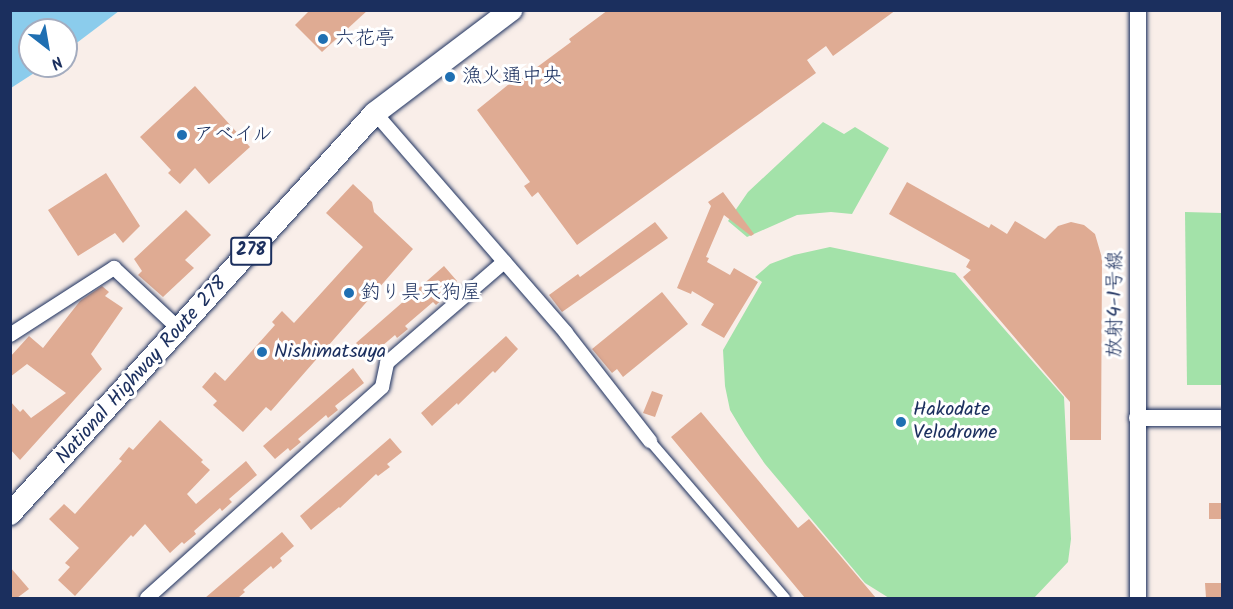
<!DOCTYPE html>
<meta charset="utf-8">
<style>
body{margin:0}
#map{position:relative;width:1233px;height:609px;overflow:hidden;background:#f9eee9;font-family:Kalam,"Klee One",sans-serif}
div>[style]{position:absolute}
.green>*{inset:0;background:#a3e2a9}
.water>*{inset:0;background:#8bccec}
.building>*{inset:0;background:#dfab93}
.roads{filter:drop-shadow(0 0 2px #1b2f5e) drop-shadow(0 0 2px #1b2f5e)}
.pedestrian>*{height:10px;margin:-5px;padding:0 5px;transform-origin:5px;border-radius:5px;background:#fff}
.minor>*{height:14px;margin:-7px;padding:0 7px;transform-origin:7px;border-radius:7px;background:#fff}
.tertiary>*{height:16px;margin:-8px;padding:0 8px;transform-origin:8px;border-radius:8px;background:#fff}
.trunk>*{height:22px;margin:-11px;padding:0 11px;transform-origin:11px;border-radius:11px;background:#fff}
.dots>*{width:16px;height:16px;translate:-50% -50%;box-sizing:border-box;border:3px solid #fff;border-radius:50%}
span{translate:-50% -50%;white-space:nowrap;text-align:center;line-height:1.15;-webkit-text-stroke:6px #fff;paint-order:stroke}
.shield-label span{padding:2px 4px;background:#fff;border:2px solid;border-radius:4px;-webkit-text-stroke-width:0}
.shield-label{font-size:18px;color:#1b2f5e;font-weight:700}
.poi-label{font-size:20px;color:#1b2f5e}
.left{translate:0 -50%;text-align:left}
.street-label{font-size:20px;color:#1b2f5e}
.frame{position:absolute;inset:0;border:12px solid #1b2f5e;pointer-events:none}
.north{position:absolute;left:18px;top:18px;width:60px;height:60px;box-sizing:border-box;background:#fff;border:2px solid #a4acbf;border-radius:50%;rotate:149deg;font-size:16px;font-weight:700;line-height:24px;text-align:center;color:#1b2f5e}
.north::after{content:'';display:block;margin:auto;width:21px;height:27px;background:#1f6fb2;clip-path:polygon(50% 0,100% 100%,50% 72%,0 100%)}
</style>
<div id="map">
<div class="green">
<i style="clip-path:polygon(823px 122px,844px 134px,855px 127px,889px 148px,852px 214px,831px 212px,797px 215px,747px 237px,728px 221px,748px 192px)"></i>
<i style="clip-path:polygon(1185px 212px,1222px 213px,1222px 385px,1187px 385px)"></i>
<i style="clip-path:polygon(830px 247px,955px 273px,1064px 397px,1071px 539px,1068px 562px,1034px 598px,889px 598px,865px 583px,765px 464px,745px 435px,730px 410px,725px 386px,723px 350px,762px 282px,755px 277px,770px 264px,794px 255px)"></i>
</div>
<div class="water">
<i style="clip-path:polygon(11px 10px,119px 10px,119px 11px,66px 51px,66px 30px,30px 30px,30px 66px,45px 66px,11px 88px)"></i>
</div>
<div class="building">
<i style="clip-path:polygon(310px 10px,368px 10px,322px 52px,295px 25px)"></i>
<i style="clip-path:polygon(608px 10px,896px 10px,833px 56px,826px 46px,807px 60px,816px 73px,577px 245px,538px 192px,532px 197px,524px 186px,530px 182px,477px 110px,519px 76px,521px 79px,571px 42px,569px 39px)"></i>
<i style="clip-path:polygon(195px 86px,250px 147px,209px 184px,195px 168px,180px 184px,168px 173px,171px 170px,140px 137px)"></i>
<i style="clip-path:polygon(106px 173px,140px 226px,123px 243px,115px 233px,78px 256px,48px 210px)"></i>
<i style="clip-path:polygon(907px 182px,989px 228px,991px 224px,1007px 234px,1015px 221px,1045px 239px,1058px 226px,1071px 222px,1084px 225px,1095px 234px,1102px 258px,1101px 440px,1070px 440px,1070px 402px,963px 277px,971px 270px,966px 267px,970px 260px,889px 214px)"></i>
<i style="clip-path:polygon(353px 184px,372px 202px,374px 212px,413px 249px,271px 411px,266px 407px,243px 432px,213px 405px,217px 401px,202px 387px,215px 372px,225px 381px,275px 325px,272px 322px,282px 311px,294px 323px,363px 247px,326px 213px)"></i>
<i style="clip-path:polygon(723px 192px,754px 234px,751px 236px,724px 215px,706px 257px,709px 258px,707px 262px,730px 275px,734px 268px,758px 282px,724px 338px,701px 325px,714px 304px,692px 291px,691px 294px,677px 288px,711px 206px,708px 202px)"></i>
<i style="clip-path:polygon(186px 210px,211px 235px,185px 260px,194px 268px,163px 297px,138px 275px,142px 271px,134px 259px)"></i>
<i style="clip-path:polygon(655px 222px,668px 238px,562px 312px,549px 295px,578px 274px,580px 277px)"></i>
<i style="clip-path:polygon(444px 266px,457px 281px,444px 293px,446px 296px,436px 305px,433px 302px,405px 326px,408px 329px,397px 338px,395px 335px,369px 357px,356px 343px)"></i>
<i style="clip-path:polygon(102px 286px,109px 292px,105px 296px,123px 308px,91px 354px,102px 369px,20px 460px,10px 449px,10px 401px,20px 412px,23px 409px,31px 418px,66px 393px,27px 364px,10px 377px,10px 357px,29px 336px,43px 348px,80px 301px)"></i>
<i style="clip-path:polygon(662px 292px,688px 324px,623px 377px,617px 369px,612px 373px,592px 349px)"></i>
<i style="clip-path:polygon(506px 336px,518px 349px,495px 373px,493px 371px,458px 405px,457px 403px,432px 426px,421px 413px)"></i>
<i style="clip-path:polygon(353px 368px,364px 383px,335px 406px,338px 410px,328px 418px,326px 415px,298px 439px,301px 442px,290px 451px,288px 448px,275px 459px,263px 446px)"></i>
<i style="clip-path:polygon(652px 391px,663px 395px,655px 417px,643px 413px)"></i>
<i style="clip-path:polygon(701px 412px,798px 528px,809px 519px,876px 598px,805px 598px,671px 437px)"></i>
<i style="clip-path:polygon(160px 420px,203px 460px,201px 462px,210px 470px,187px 494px,196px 504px,246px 461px,257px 475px,229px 499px,232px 502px,222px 511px,220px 508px,194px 531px,196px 534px,184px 544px,182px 542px,170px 553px,145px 524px,133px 537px,131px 535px,75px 596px,58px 580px,70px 567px,65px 563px,79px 548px,49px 519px,64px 504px,75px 514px,122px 461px,119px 459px,129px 447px,133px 450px)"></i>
<i style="clip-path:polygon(390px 438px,402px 452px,387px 464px,390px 467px,378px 476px,376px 474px,340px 508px,339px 507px,311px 530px,300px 516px)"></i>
<i style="clip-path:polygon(1209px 503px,1222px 503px,1222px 519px,1209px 519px)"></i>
<i style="clip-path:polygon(282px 532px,294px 546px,280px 558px,282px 561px,273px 569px,271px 566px,243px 590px,245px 592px,238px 598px,205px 598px)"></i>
<i style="clip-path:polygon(10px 567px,29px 589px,17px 598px,10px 598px)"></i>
<i style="clip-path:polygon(1205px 583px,1222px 583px,1222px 598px,1206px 598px)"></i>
</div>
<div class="roads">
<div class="pedestrian">
<i style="left:650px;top:441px;width:207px;rotate:49.3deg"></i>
</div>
<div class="minor">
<i style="left:375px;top:113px;width:291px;rotate:49deg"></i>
<i style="left:566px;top:333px;width:137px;rotate:52.1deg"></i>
<i style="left:10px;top:335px;width:124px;rotate:-32.8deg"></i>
<i style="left:114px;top:268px;width:89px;rotate:43.2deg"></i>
<i style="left:147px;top:598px;width:316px;rotate:-41.9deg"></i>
<i style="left:382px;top:387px;width:25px;rotate:-78deg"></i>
<i style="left:387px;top:363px;width:155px;rotate:-40.8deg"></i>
</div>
<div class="tertiary">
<i style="left:1138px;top:10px;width:588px;rotate:90deg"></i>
<i style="left:1137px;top:418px;width:85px"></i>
</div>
<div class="trunk">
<i style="left:10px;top:514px;width:542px;rotate:-47.69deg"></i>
<i style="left:375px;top:113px;width:171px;rotate:-37.1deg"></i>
</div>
</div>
<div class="dots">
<i style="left:323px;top:39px;background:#1f6fb2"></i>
<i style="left:450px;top:77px;background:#1f6fb2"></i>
<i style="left:182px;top:135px;background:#1f6fb2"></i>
<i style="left:349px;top:293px;background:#1f6fb2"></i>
<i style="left:262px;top:352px;background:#1f6fb2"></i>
<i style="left:901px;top:422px;background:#1f6fb2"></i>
</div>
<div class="shield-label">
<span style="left:251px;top:251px">278</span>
</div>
<div class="poi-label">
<span class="left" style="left:335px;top:39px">六花亭</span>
<span class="left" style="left:462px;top:77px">漁火通中央</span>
<span class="left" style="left:194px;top:135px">アベイル</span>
<span class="left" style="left:361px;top:293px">釣り具天狗屋</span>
<span class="left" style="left:274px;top:352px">Nishimatsuya</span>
<span class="left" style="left:913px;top:422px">Hakodate<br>Velodrome</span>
</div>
<div class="street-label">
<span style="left:1116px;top:304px;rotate:-90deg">放射4-1号線</span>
<span style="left:142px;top:371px;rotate:-48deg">National Highway Route 278</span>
</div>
<div class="frame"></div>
<div class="north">N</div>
</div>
